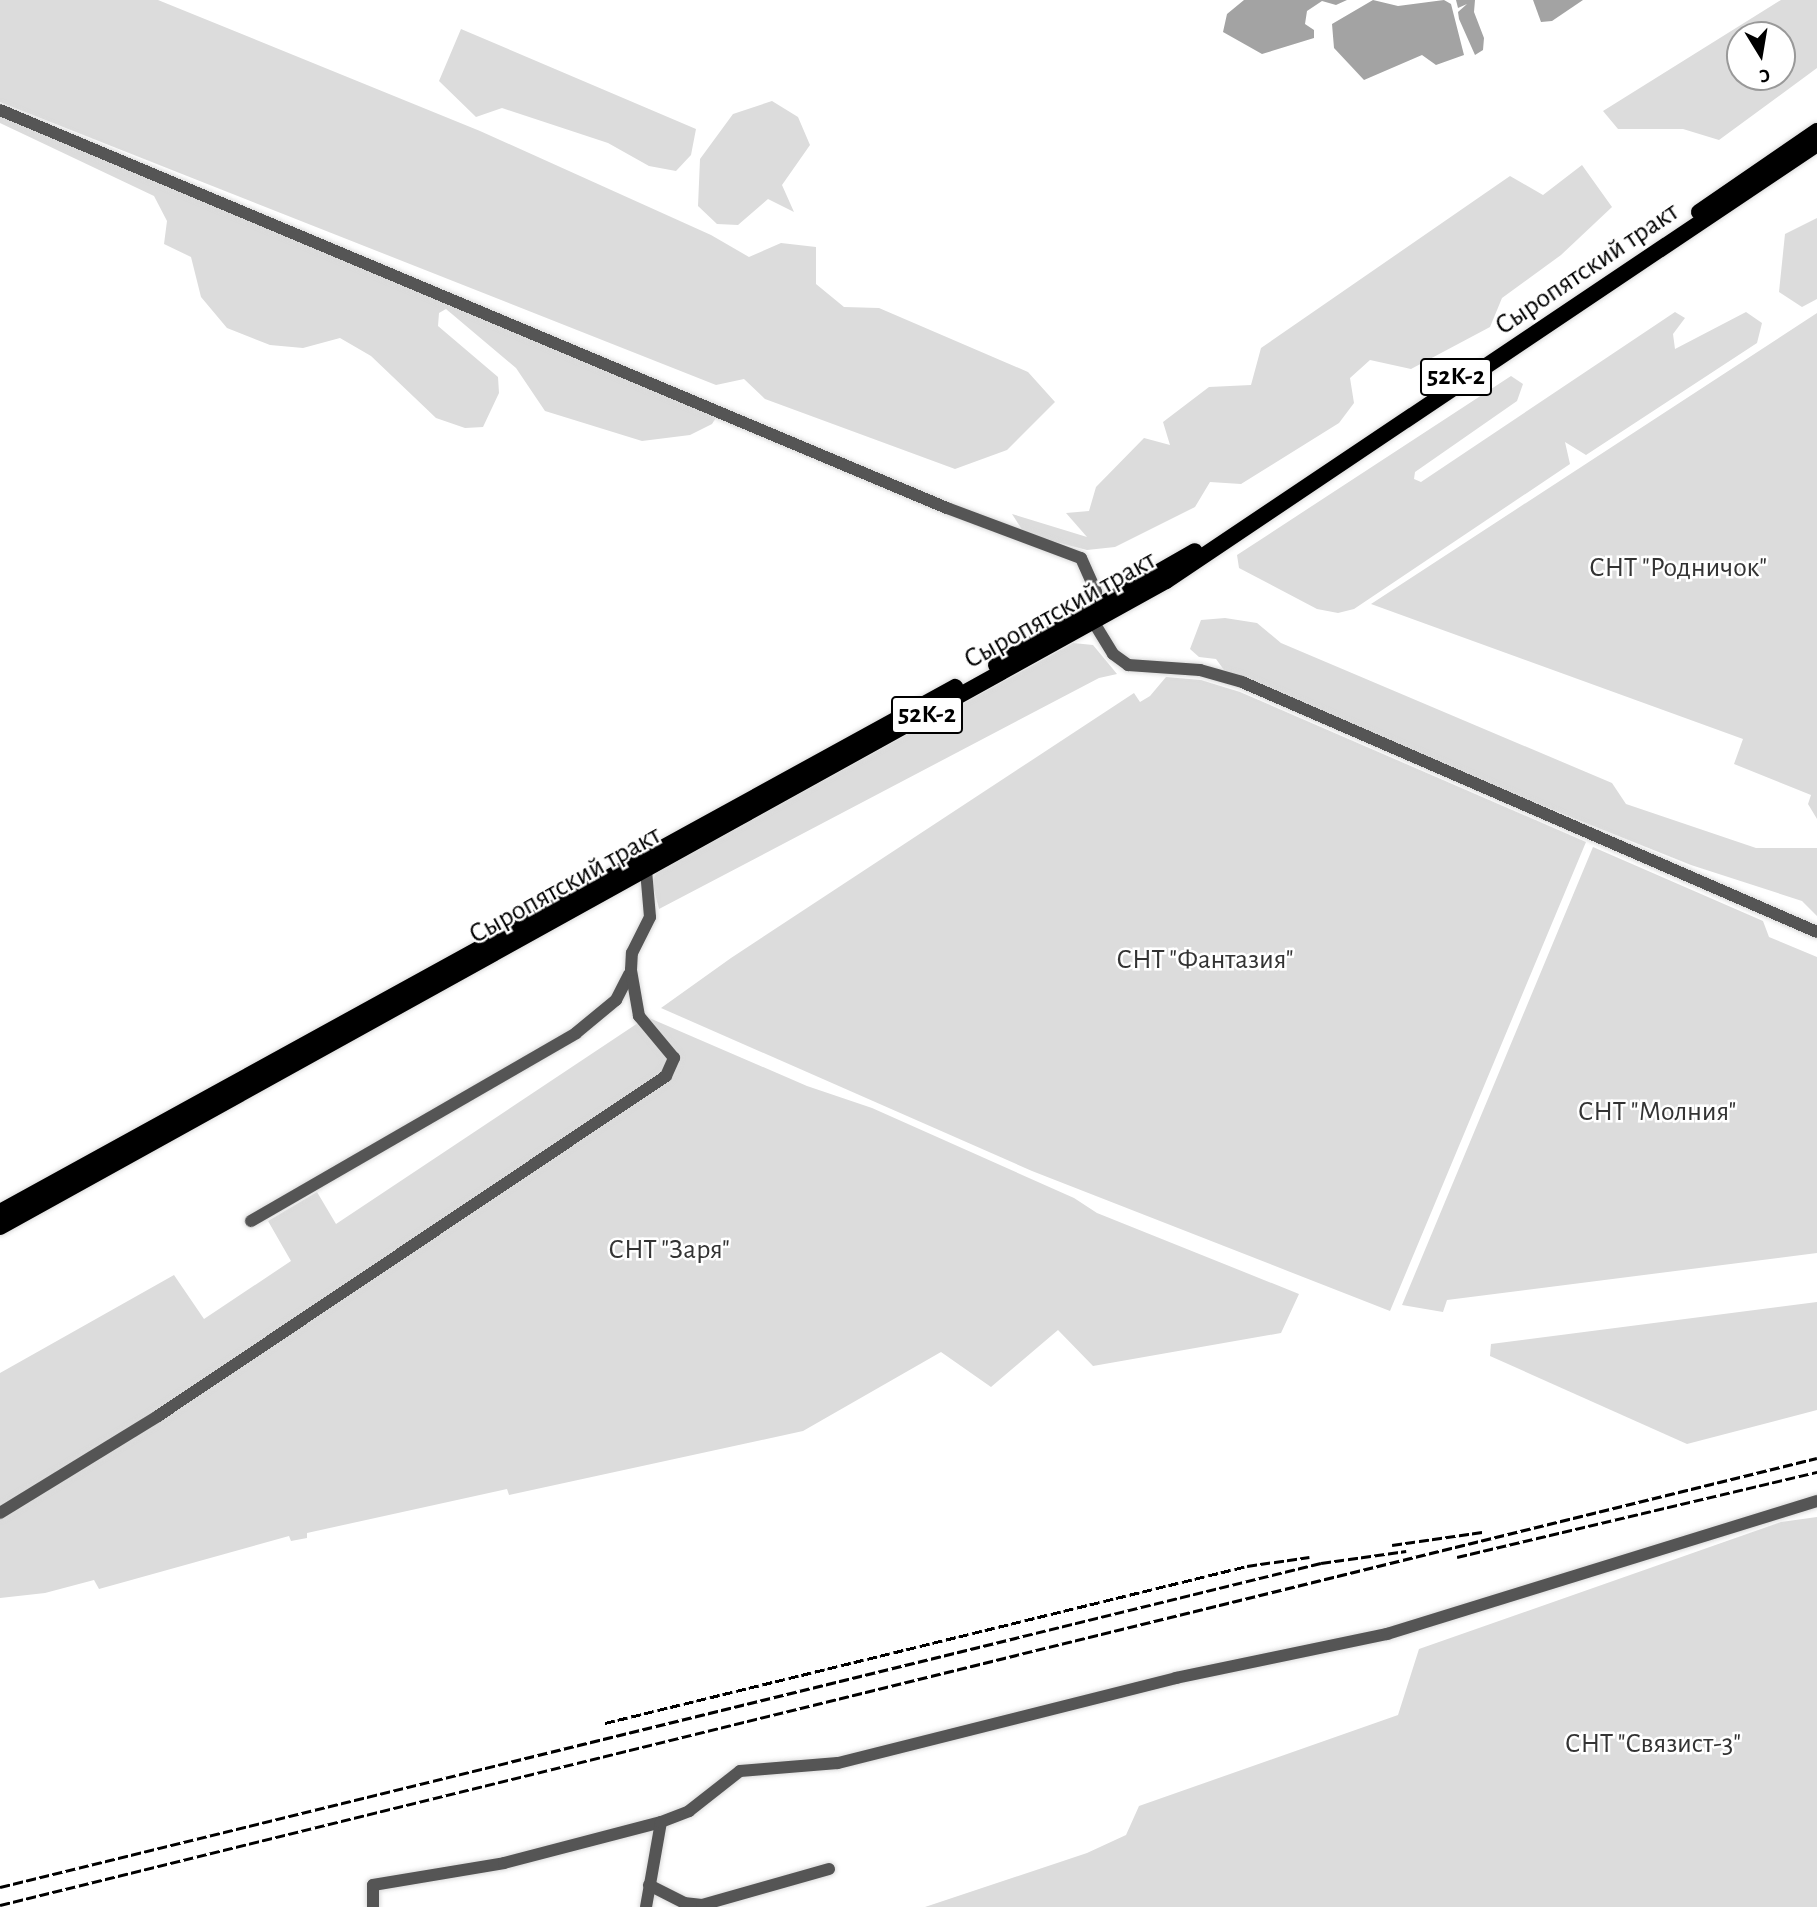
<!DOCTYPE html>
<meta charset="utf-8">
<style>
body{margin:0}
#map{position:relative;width:1817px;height:1907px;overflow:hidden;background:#fff;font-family:"Alegreya Sans",sans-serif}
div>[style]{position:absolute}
.green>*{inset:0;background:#dcdcdc}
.water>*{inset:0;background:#a3a3a3}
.roads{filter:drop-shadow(0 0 2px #dbdbdb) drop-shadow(0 0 2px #dbdbdb)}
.minor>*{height:12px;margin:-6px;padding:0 6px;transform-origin:6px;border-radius:6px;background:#555}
.major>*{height:16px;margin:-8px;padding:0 8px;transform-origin:8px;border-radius:8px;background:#000}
.rail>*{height:2.5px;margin-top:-1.25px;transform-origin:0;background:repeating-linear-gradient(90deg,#000 0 10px,transparent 0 13.5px)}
span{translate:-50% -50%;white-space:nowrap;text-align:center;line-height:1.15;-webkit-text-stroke:5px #fff;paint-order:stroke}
.shield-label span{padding:2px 5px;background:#fff;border:2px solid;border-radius:5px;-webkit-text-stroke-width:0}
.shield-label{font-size:26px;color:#000;font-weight:700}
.street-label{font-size:28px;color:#000}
.park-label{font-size:28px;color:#333}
.north{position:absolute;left:1726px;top:21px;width:70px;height:70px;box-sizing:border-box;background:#fff;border:2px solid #999;border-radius:50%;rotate:169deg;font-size:19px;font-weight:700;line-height:28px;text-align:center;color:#000}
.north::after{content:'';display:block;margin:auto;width:24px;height:32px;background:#000;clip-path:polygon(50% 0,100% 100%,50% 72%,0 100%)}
</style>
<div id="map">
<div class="green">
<i style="clip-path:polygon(0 0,158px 0,480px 131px,711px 235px,749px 257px,781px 243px,816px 247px,816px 284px,844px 307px,879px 308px,1028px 372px,1055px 402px,1007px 450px,955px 469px,765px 399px,744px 379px,716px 385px,0 102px)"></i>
<i style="clip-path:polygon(evenodd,1781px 0,1817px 0,1817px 68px,1719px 140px,1683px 129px,1618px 129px,1603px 111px,1781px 0,1740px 35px,1782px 35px,1782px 77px,1740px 77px,1740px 35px)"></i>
<i style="clip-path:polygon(461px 29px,696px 129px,691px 155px,676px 171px,649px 166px,608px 143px,502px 108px,476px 117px,439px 81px)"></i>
<i style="clip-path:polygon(772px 101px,798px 117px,810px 145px,782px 185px,794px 212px,768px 199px,738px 225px,717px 224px,698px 206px,700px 159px,733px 114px)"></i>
<i style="clip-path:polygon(0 112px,719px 413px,712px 424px,690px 435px,642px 441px,545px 411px,516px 368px,446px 309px,439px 313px,438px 326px,498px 377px,499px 393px,483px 427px,465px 428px,436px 418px,371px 356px,340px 338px,303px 348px,270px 345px,227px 328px,201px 297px,191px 257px,164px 244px,167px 221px,154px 196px,0 123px)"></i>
<i style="clip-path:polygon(1582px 165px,1612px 207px,1561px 255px,1502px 298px,1490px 327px,1411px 369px,1370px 360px,1350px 378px,1354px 403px,1339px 423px,1241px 484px,1210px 482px,1195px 507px,1115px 547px,1087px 550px,1025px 534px,1012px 514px,1087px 537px,1066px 513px,1089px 511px,1096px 487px,1144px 438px,1170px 445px,1163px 422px,1209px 387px,1251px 385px,1261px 348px,1510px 176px,1543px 195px)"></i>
<i style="clip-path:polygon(1817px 218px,1817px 299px,1802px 307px,1779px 292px,1785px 234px)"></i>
<i style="clip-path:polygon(1675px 312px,1685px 318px,1673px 334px,1675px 349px,1746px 312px,1762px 323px,1757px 343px,1586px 455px,1565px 442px,1570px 464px,1354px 609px,1338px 613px,1317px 609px,1239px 568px,1237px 555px,1511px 376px,1523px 384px,1517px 401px,1415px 472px,1414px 479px,1421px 482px)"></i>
<i style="clip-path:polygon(1817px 313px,1817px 819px,1808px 804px,1811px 795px,1734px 764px,1743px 739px,1371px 604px)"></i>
<i style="clip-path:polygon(1225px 618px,1257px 623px,1281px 643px,1612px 783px,1626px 804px,1756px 848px,1817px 848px,1817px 916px,1802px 901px,1691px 865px,1516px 795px,1224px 670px,1216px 659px,1199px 657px,1190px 649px,1201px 620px)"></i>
<i style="clip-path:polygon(1073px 643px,1093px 645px,1117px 674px,1099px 678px,659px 909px,652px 882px,656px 873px)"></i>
<i style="clip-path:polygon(1166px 677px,1201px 680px,1240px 692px,1586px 842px,1390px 1311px,1032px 1171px,661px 1008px,731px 958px,1134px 693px,1140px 702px,1150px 696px)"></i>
<i style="clip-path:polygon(1593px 847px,1763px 921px,1769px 937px,1817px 957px,1817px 1253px,1447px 1300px,1443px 1312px,1402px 1305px)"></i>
<i style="clip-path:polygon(647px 1017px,807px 1086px,872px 1108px,1074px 1198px,1097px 1213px,1299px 1294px,1281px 1333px,1093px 1366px,1058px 1330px,991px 1387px,941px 1352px,803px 1431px,509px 1495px,507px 1489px,307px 1533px,307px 1538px,291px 1541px,289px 1536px,99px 1589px,94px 1580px,45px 1593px,0 1598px,0 1373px,174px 1275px,204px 1319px,291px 1261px,268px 1221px,317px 1192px,336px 1224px)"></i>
<i style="clip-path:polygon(1817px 1302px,1817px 1410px,1687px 1444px,1490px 1356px,1491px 1344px)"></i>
<i style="clip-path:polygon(1817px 1517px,1817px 1907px,925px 1907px,1087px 1853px,1126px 1835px,1139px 1806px,1398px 1715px,1419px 1649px,1781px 1522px)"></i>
</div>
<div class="water">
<i style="clip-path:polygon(1244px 0,1347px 0,1336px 5px,1322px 1px,1307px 11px,1305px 24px,1314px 30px,1314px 38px,1262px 54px,1223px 32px,1227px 14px)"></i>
<i style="clip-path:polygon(1373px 0,1398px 6px,1444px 0,1451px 4px,1464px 55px,1436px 65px,1422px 55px,1364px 80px,1334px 48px,1332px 24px)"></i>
<i style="clip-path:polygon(1456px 0,1475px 0,1474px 12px,1484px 38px,1483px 50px,1475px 55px,1459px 19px,1458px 12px,1467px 4px,1458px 8px)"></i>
<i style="clip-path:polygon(1533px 0,1583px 0,1552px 21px,1541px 22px)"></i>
</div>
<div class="roads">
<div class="minor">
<i style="left:0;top:110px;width:1027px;rotate:22.8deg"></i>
<i style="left:947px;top:508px;width:143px;rotate:20.5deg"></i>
<i style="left:1081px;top:558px;width:37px;rotate:66deg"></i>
<i style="left:1096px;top:592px;width:22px;rotate:111deg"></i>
<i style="left:1088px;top:613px;width:48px;rotate:58.6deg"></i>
<i style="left:1113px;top:654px;width:19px;rotate:36deg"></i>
<i style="left:1128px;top:665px;width:72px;rotate:4deg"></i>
<i style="left:1200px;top:670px;width:44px;rotate:15.9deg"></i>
<i style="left:1242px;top:682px;width:627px;rotate:23.5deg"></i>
<i style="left:251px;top:1221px;width:375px;rotate:-30deg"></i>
<i style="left:576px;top:1033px;width:52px;rotate:-39.5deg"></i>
<i style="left:616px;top:1000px;width:29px;rotate:-63deg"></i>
<i style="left:0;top:1513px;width:185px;rotate:-31.5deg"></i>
<i style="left:158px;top:1416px;width:611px;rotate:-33.79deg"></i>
<i style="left:666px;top:1076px;width:20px;rotate:-66deg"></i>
<i style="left:674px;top:1058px;width:55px;rotate:-129.8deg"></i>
<i style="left:639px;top:1016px;width:47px;rotate:-99.9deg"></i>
<i style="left:631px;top:970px;width:17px;rotate:-87deg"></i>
<i style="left:632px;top:953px;width:40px;rotate:-63.4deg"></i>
<i style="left:650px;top:917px;width:47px;rotate:-94.9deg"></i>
<i style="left:649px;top:1885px;width:39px;rotate:27deg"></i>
<i style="left:684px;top:1903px;width:18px;rotate:6deg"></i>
<i style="left:702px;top:1905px;width:132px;rotate:-15.8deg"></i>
<i style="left:373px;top:1907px;width:22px;rotate:-90deg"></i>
<i style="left:373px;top:1885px;width:133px;rotate:-9.5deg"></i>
<i style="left:504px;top:1863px;width:162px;rotate:-14.6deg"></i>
<i style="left:646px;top:1907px;width:86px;rotate:-80deg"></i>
<i style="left:661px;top:1822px;width:30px;rotate:-21deg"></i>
<i style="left:689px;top:1811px;width:65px;rotate:-38.1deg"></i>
<i style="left:740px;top:1771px;width:98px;rotate:-4.7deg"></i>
<i style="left:838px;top:1763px;width:349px;rotate:-14.1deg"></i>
<i style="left:1176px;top:1678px;width:216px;rotate:-11.8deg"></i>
<i style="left:1387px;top:1634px;width:450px;rotate:-17.2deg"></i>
</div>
<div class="major">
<i style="left:1699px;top:212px;width:143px;rotate:-34.5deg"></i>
<i style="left:996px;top:665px;width:229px;rotate:-29.8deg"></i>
<i style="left:0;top:1212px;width:1090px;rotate:-28.8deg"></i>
<i style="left:0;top:1227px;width:1333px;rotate:-28.99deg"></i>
<i style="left:1166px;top:581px;width:784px;rotate:-33.87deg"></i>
</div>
</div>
<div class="rail">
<i style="left:1392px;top:1545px;width:91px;rotate:-8.2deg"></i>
<i style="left:1457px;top:1557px;width:370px;rotate:-13.3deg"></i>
<i style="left:605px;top:1723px;width:661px;rotate:-13.74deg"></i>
<i style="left:1247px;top:1566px;width:63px;rotate:-8.3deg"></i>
<i style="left:0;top:1887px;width:1360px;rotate:-13.78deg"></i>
<i style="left:1321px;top:1563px;width:86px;rotate:-8deg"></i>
<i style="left:0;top:1905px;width:1871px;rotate:-13.82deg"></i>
</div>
<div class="shield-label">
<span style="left:1456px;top:377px">52К-2</span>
<span style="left:927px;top:715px">52К-2</span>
</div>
<div class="street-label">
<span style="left:1587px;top:269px;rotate:-34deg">Сыропятский тракт</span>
<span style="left:1060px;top:610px;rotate:-29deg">Сыропятский тракт</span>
<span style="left:565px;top:885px;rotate:-29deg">Сыропятский тракт</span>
</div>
<div class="park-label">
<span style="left:1678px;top:568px">СНТ "Родничок"</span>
<span style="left:1205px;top:960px">СНТ "Фантазия"</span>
<span style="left:1657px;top:1112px">СНТ "Молния"</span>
<span style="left:669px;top:1250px">СНТ "Заря"</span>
<span style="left:1653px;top:1744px">СНТ "Связист-3"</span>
</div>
<div class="north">С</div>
</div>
